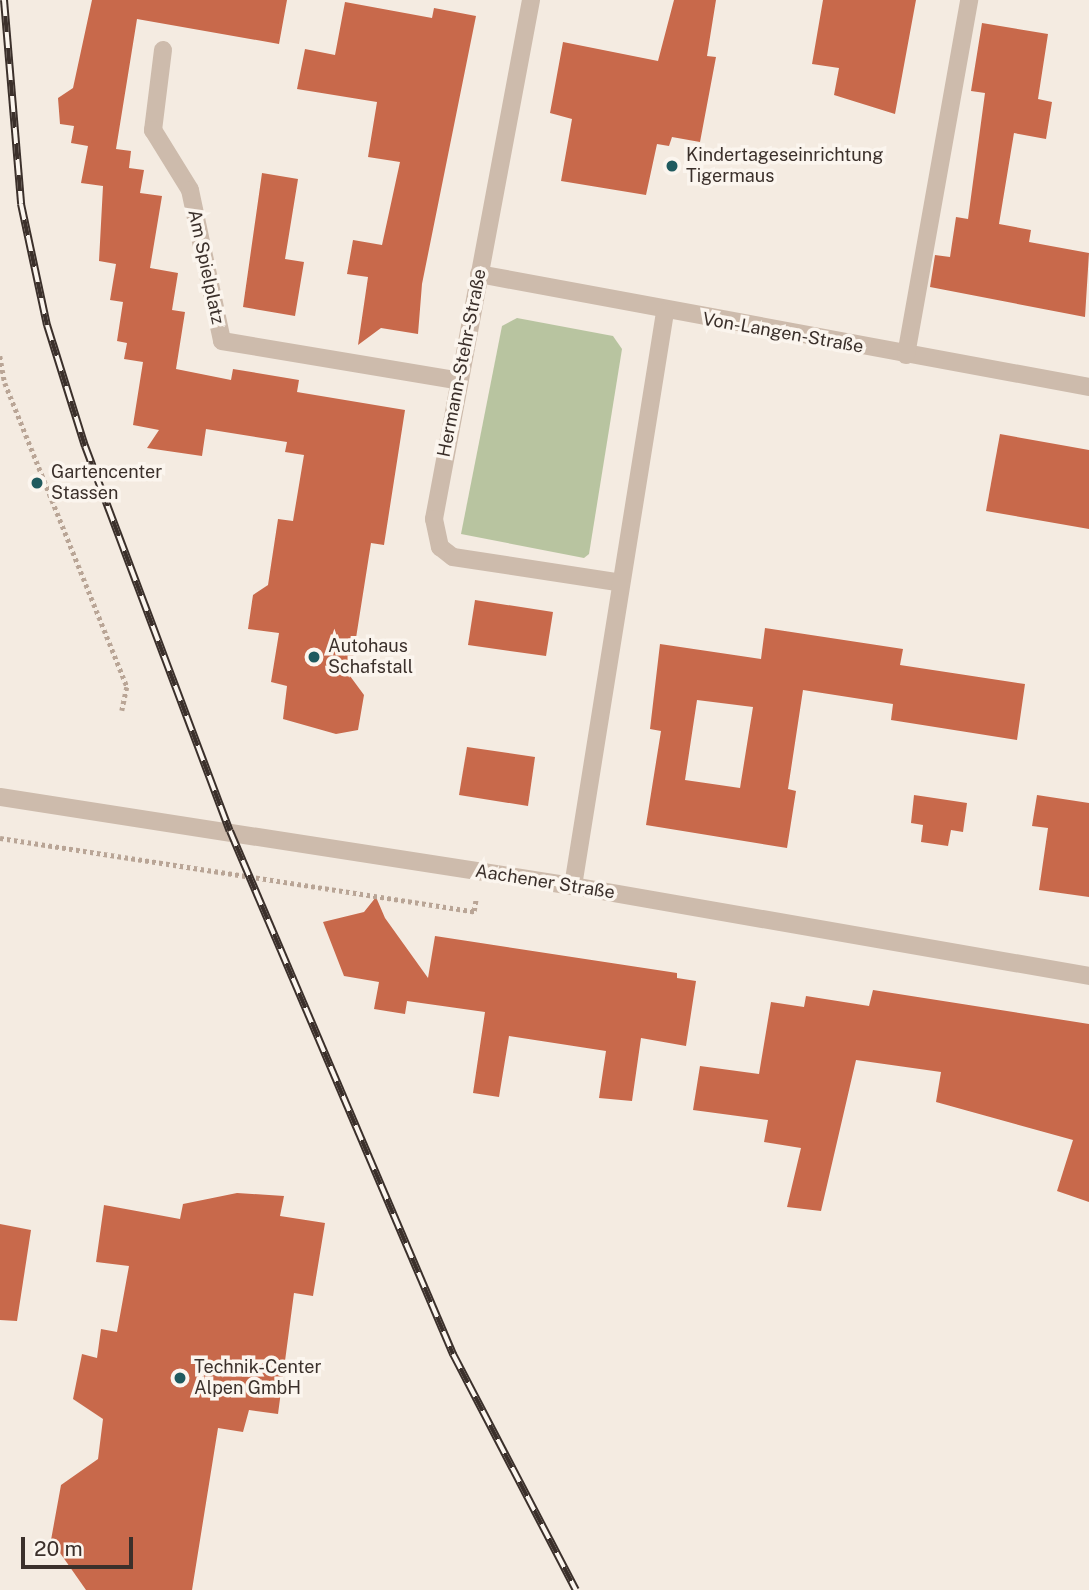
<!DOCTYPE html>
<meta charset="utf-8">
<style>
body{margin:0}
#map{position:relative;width:1089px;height:1590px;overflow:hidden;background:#f4ebe1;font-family:"Public Sans",sans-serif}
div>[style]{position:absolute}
.green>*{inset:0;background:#b8c4a0}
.building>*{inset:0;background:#c8694b}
.path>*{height:4.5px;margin-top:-2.25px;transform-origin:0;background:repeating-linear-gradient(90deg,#b9a596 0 3.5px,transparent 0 7px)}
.minor>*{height:18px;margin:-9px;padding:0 9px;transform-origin:9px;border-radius:9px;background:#cdbbac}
.rail>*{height:8px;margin-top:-4px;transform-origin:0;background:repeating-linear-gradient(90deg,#fbf5ee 0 16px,#3b302b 0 32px);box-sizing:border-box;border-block:2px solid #3b302b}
.dots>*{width:19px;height:19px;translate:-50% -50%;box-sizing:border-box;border:4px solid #fbf5ee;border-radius:50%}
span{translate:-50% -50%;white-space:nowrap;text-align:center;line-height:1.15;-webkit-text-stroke:7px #fbf5ee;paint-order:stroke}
.poi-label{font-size:18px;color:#3b302b}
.left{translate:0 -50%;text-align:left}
.street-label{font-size:18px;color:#3b302b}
.scale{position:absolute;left:21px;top:1537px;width:112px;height:32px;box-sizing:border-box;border:4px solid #3b302b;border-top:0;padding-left:9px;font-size:21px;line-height:24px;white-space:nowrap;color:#3b302b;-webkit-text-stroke:5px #fbf5ee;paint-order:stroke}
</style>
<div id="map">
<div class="green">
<i style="clip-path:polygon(517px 318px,613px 336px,622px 349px,589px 554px,584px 558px,461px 534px,502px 326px)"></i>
</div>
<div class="building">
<i style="clip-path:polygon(92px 0,287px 0,279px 44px,137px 19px,116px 149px,131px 151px,129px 168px,144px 170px,140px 193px,162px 196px,150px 268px,178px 273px,172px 310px,185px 312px,176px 369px,231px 380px,233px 369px,299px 380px,297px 392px,405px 410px,384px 545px,371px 543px,350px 676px,364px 695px,358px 730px,336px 734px,283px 719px,287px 686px,271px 682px,279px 633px,248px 629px,253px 595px,268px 585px,278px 519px,293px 521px,304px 455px,285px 452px,287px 442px,206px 429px,202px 456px,147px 448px,159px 430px,133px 425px,143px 362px,124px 359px,127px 343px,117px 341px,123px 302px,110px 300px,116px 264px,99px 261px,103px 186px,81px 183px,88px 146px,71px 143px,74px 126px,60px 124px,58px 98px,73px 88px)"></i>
<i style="clip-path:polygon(674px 0,716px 0,707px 56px,716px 57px,700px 142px,672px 137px,669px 146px,657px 144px,646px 195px,561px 181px,572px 119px,550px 113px,563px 42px,658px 61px)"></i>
<i style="clip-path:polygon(823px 0,916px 0,895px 114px,834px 95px,839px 68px,812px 64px)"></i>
<i style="clip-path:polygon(345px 2px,432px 18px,434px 8px,476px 16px,422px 284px,418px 334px,381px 328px,358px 345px,368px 277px,347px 274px,353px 240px,382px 245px,400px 162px,368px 157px,377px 102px,297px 89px,305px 49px,335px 55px)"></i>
<i style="clip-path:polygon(982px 23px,1048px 34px,1038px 99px,1052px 102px,1046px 139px,1014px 133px,999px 224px,1031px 230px,1029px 242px,1089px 253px,1085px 317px,930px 287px,935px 255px,950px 257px,956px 217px,968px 219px,985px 93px,971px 91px)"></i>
<i style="clip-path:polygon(262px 173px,298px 179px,285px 259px,304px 262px,295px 316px,243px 307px)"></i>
<i style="clip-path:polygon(1000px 434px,1089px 450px,1089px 529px,986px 511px)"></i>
<i style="clip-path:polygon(475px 600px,553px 612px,546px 656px,468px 645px)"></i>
<i style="clip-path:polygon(evenodd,765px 628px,903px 649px,900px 665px,1025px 684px,1017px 740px,891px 720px,893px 704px,803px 690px,788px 789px,796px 791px,787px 848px,646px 825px,661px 731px,650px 729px,660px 644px,761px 659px,765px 628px,697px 700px,753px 707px,740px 788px,685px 780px,697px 700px)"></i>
<i style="clip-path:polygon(467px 747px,535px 757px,528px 806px,459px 795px)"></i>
<i style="clip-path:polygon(914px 795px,967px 803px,963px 832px,951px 830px,948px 846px,921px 842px,923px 825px,911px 823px)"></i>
<i style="clip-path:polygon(1037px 795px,1089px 803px,1089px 897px,1039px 890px,1048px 828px,1032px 826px)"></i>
<i style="clip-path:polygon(376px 897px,385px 918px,428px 978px,435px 936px,677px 973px,677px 978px,696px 981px,686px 1046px,641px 1038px,632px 1101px,599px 1098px,606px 1051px,509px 1036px,499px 1097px,473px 1093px,485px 1012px,407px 1001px,405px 1014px,374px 1009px,379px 982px,344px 976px,323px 922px,364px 912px)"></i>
<i style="clip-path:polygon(873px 990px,1089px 1024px,1089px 1202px,1057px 1191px,1073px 1140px,936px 1102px,941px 1072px,856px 1060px,821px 1211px,787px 1207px,801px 1148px,764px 1142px,768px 1120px,693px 1110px,700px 1066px,759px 1074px,771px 1002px,804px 1007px,806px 996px,869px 1006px)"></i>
<i style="clip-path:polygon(237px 1193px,284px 1196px,280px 1216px,325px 1223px,313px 1296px,294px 1293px,278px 1414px,249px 1410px,243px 1432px,218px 1428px,192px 1590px,86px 1590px,51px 1540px,61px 1485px,98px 1459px,103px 1419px,73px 1399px,82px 1354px,97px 1358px,101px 1329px,117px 1332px,129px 1266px,96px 1262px,104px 1205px,180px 1219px,183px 1204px)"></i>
<i style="clip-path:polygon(0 1224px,31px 1230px,17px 1321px,0 1320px)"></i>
</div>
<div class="path">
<i style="left:0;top:356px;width:27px;rotate:80deg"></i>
<i style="left:5px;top:383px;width:328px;rotate:68.1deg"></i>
<i style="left:127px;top:687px;width:24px;rotate:102deg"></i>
<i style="left:0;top:838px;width:480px;rotate:8.8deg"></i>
<i style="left:474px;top:911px;width:13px;rotate:-81deg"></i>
</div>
<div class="minor">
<i style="left:531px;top:0;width:528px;rotate:100.59deg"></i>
<i style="left:434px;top:519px;width:29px;rotate:78deg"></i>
<i style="left:440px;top:547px;width:16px;rotate:38deg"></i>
<i style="left:453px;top:557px;width:166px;rotate:8.7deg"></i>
<i style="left:163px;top:50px;width:81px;rotate:97.1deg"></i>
<i style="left:153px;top:130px;width:70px;rotate:58.3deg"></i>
<i style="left:190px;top:190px;width:154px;rotate:78deg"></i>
<i style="left:222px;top:341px;width:237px;rotate:9.5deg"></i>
<i style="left:479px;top:274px;width:620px;rotate:10.49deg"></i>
<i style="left:906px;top:355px;width:361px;rotate:-79.9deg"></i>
<i style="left:0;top:797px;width:580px;rotate:8.83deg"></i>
<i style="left:573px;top:886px;width:524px;rotate:9.89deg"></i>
<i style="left:573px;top:886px;width:581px;rotate:-80.89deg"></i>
</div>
<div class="rail">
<i style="left:4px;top:0;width:205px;rotate:85.2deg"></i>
<i style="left:21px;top:204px;width:124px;rotate:77.9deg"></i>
<i style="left:47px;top:325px;width:127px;rotate:72.6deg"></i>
<i style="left:85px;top:446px;width:411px;rotate:69.4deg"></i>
<i style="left:230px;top:831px;width:569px;rotate:66.91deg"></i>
<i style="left:453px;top:1354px;width:266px;rotate:62.5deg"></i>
</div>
<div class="dots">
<i style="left:672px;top:166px;background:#1f5a5e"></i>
<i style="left:37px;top:483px;background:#1f5a5e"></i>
<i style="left:314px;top:657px;background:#1f5a5e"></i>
<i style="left:180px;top:1378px;background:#1f5a5e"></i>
</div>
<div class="poi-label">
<span class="left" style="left:686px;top:166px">Kindertageseinrichtung<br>Tigermaus</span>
<span class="left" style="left:51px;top:483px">Gartencenter<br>Stassen</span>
<span class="left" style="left:328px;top:657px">Autohaus<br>Schafstall</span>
<span class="left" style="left:194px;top:1378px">Technik-Center<br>Alpen GmbH</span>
</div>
<div class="street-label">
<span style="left:206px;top:267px;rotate:78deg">Am Spielplatz</span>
<span style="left:783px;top:333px;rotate:10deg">Von-Langen-Straße</span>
<span style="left:462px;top:363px;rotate:-79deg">Hermann-Stehr-Straße</span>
<span style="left:545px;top:882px;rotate:9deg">Aachener Straße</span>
</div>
<div class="scale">20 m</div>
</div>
